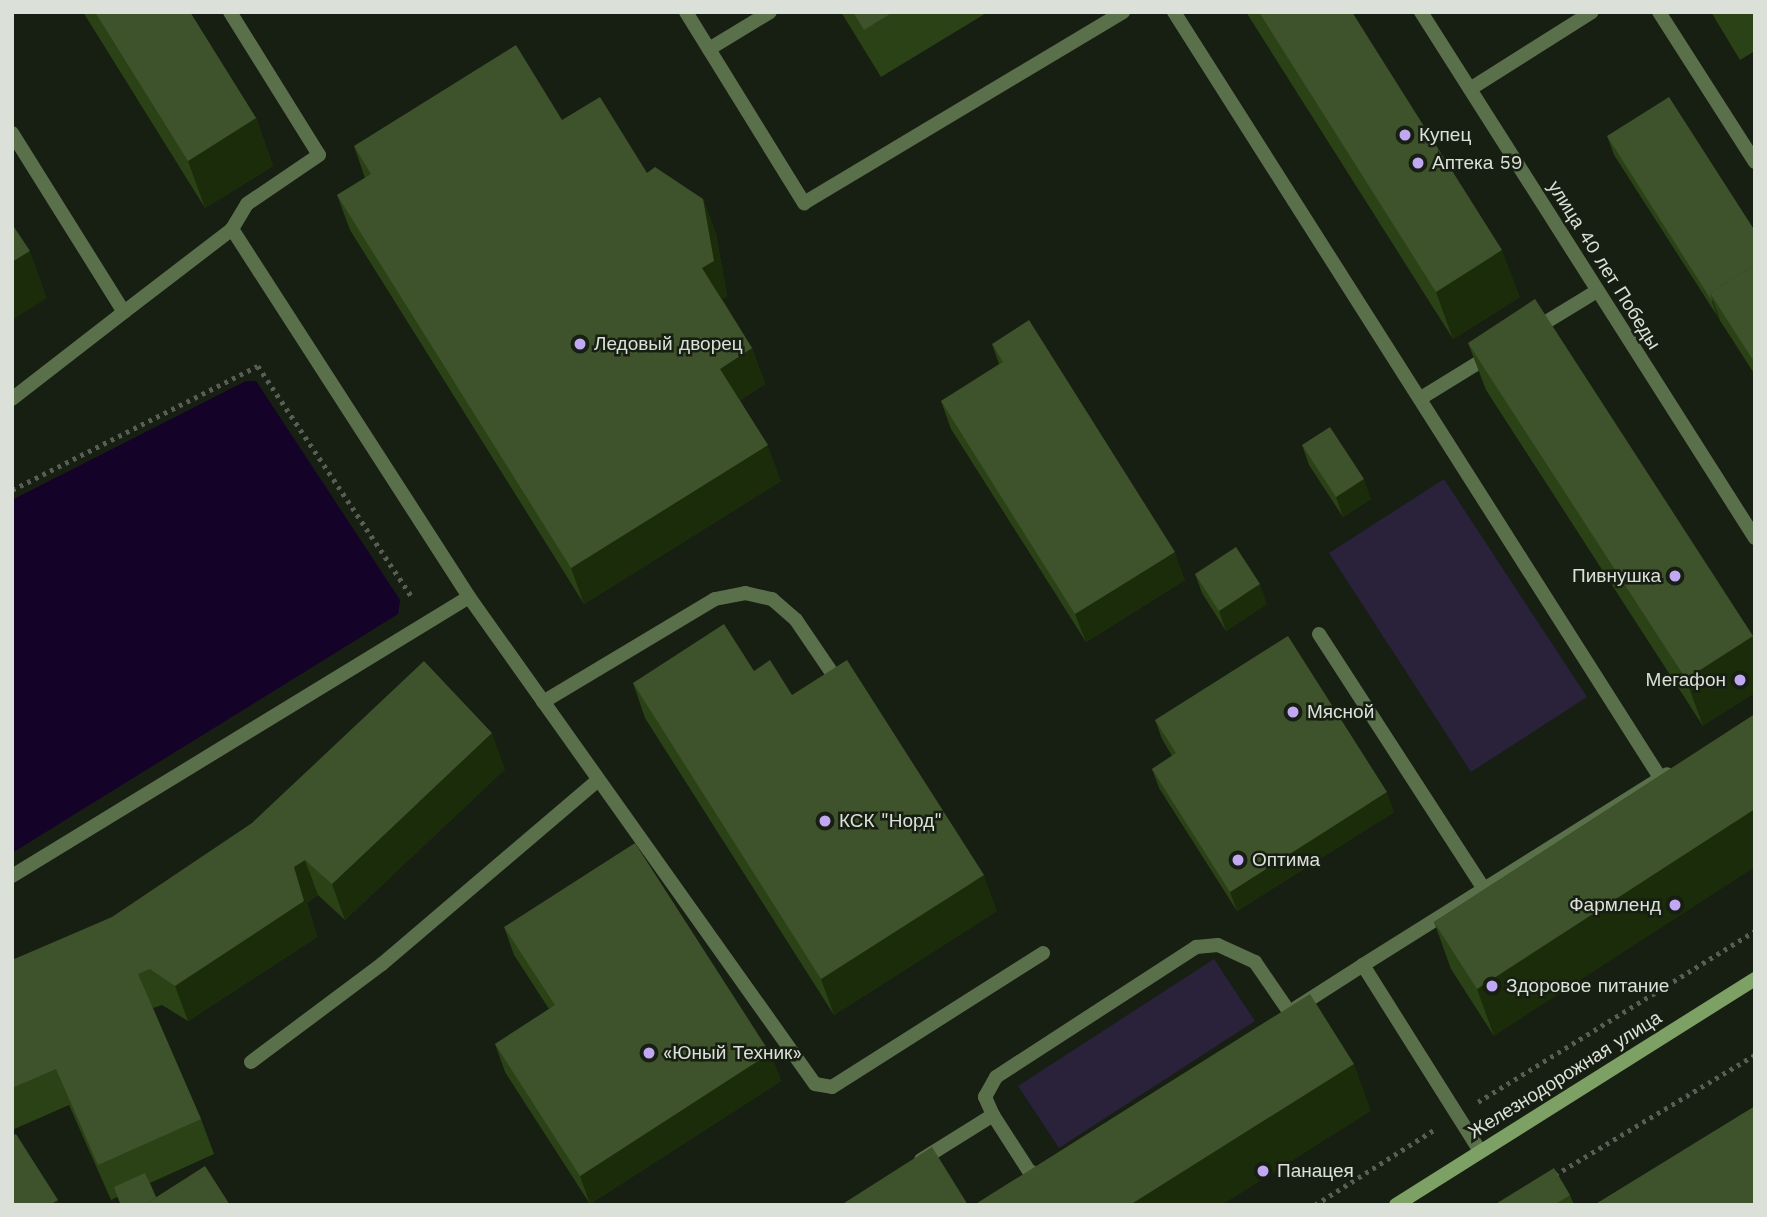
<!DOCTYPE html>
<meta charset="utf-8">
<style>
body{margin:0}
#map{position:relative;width:1767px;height:1217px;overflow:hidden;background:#171e12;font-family:"Work Sans",sans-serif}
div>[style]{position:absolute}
.green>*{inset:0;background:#2a213b}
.water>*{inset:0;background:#140229}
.path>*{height:4.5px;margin-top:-2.25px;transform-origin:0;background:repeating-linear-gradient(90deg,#585e54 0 3.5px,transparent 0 8.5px)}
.service>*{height:14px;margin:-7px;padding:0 7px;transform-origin:7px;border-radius:7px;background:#5a704b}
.minor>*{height:14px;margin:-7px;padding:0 7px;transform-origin:7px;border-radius:7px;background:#5a704b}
.secondary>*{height:14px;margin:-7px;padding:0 7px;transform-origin:7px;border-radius:7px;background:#7da064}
.wall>*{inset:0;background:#2b4216}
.shaded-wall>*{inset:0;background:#1b2c0b}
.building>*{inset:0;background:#3e532b}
.dots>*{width:19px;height:19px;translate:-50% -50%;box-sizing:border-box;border:4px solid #171e12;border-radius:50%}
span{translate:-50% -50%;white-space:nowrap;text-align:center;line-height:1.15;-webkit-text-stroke:5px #171e12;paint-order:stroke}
.poi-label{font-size:19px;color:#dbe0d8}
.left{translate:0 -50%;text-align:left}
.right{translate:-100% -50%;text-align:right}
.street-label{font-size:19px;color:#dbe0d8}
.frame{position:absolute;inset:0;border:14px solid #dbe0d8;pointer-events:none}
</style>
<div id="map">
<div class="green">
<i style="clip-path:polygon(1444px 479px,1587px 697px,1471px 772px,1329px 553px)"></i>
<i style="clip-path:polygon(1214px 959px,1255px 1021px,1059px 1148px,1018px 1086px)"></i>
</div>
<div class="water">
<i style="clip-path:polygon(246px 381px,256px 381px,400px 600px,398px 614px,12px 853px,12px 500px)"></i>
</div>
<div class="path">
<i style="left:12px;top:490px;width:275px;rotate:-26.8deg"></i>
<i style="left:258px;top:366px;width:279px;rotate:56.3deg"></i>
<i style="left:1478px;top:1102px;width:326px;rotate:-31.7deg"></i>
<i style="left:1555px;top:1175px;width:233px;rotate:-31deg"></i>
<i style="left:1315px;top:1205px;width:142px;rotate:-32.3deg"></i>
</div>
<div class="service">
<i style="left:230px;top:12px;width:168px;rotate:58.1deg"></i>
<i style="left:319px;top:155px;width:87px;rotate:145.8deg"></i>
<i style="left:247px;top:204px;width:29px;rotate:121deg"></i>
<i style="left:686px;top:12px;width:225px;rotate:58.3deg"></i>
<i style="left:804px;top:203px;width:372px;rotate:-30.9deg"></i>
<i style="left:1174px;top:12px;width:905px;rotate:57.59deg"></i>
<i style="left:1659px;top:12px;width:178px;rotate:57.4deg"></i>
<i style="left:709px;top:49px;width:71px;rotate:-31.2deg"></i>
<i style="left:12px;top:133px;width:211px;rotate:58deg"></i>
<i style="left:124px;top:312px;width:142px;rotate:142.2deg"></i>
<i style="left:124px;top:312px;width:136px;rotate:-37.5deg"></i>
<i style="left:232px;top:229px;width:438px;rotate:57.2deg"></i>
<i style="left:469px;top:597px;width:597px;rotate:54.61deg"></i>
<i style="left:815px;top:1084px;width:17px;rotate:10deg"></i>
<i style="left:832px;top:1087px;width:250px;rotate:-32.4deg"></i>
<i style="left:1533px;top:330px;width:75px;rotate:-31.4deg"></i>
<i style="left:1421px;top:398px;width:82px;rotate:-31.6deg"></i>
<i style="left:1319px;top:634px;width:300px;rotate:57.1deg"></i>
<i style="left:543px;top:702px;width:200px;rotate:-30.9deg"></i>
<i style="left:715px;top:599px;width:31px;rotate:-11deg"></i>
<i style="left:745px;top:593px;width:28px;rotate:13deg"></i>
<i style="left:772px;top:599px;width:32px;rotate:41deg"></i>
<i style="left:796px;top:620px;width:68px;rotate:55.8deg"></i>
<i style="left:12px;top:876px;width:535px;rotate:-31.4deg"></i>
<i style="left:1296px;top:1008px;width:80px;rotate:-32.7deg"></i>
<i style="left:251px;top:1062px;width:164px;rotate:-36.8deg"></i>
<i style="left:382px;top:964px;width:284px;rotate:-40.4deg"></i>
<i style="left:993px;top:1115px;width:20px;rotate:-114deg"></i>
<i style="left:985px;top:1097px;width:23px;rotate:-61deg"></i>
<i style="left:996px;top:1077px;width:239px;rotate:-33deg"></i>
<i style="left:1196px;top:947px;width:22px;rotate:-5deg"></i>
<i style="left:1218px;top:945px;width:41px;rotate:24.7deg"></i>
<i style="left:1255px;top:962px;width:62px;rotate:55.5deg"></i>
<i style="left:1480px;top:1151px;width:220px;rotate:-122.2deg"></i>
<i style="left:1363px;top:965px;width:359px;rotate:-32.1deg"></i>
<i style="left:921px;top:1160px;width:85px;rotate:-32deg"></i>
<i style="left:993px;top:1115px;width:67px;rotate:57.3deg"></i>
<i style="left:1029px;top:1171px;width:17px;rotate:21deg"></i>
</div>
<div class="minor">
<i style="left:1421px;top:12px;width:623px;rotate:57.59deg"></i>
<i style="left:1470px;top:89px;width:144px;rotate:-32.3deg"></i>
</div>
<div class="secondary">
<i style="left:1396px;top:1205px;width:424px;rotate:-32.2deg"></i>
</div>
<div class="wall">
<i style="clip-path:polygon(83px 12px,190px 12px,256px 118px,273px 166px,205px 208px)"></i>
<i style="clip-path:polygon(841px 12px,988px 12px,881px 77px)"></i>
<i style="clip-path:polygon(1246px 12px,1352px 12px,1520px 297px,1453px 339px)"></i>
<i style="clip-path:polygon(1711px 12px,1755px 12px,1755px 51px,1740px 60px)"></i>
<i style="clip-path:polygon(562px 120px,647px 173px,703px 199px,716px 234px,727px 296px,722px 299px,752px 348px,765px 384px,740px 400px,781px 481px,584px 604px,350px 230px,337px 195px,365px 178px,354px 146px)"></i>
<i style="clip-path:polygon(1607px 136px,1755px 231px,1755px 375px,1614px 155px)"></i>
<i style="clip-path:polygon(1468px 343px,1753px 636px,1703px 726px,1486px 390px)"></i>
<i style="clip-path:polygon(992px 344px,1185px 580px,1086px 642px,951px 429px,941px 401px,999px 364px)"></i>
<i style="clip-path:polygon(1302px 445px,1371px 499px,1343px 517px,1309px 465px)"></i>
<i style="clip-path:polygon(1195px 574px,1267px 604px,1226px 631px,1202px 593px)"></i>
<i style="clip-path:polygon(754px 671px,792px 695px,997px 911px,834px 1015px,645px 718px,633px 683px)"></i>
<i style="clip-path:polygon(1755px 714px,1494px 1036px,1451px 969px,1434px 922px)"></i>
<i style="clip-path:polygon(1155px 720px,1394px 812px,1237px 911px,1159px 788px,1152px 769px,1172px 756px,1162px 739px)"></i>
<i style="clip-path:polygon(505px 769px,345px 920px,318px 895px,307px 903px,317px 937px,188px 1021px,162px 1005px,153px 1008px,201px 1119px,214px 1154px,150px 1183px,156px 1197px,230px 1205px,121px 1205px,117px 1197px,111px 1200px,69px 1105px,12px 1130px,12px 960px)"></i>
<i style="clip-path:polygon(504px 927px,770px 1053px,781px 1081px,590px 1204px,505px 1072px,495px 1044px,549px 1009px,514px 955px)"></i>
<i style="clip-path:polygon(1570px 1195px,1574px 1205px,1494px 1205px)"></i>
</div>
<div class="shaded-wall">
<i style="clip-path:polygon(256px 118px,273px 166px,205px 208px,188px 161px)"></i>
<i style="clip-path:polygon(703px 199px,716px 234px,727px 296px,715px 304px,702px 268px)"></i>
<i style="clip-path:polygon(1502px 250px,1520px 297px,1453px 339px,1436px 292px)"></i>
<i style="clip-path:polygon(30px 251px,47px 298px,12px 320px,12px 262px)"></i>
<i style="clip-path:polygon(1712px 301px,1713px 301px,1720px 320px,1719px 321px)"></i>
<i style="clip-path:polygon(752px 348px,765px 384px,733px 404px,720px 369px)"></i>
<i style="clip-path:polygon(768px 445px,781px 481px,584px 604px,571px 568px)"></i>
<i style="clip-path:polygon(1364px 479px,1371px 499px,1343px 517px,1336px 497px)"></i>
<i style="clip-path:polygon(1175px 552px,1185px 580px,1086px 642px,1075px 614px)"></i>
<i style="clip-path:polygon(1260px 584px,1267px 604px,1226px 631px,1219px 611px)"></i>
<i style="clip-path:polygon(1753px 636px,1755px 640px,1755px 693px,1703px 726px,1686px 679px)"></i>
<i style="clip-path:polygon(492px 733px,505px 769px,345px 920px,332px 884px)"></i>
<i style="clip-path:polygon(1387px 792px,1394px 812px,1237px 911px,1230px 892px)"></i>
<i style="clip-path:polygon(1755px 809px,1755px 867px,1494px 1036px,1477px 989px)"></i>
<i style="clip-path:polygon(305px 860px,318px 895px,307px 903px,317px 937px,188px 1021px,175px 986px,294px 867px)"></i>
<i style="clip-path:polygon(984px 875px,997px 911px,834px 1015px,821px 979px)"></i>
<i style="clip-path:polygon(770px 1053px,781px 1081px,590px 1204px,580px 1176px)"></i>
<i style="clip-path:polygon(1354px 1064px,1371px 1111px,1222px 1205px,1130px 1205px)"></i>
<i style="clip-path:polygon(58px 1200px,59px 1205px,50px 1205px)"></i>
</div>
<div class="building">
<i style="clip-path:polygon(95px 12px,190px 12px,256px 118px,188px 161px)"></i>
<i style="clip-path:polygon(853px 12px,893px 12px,864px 30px)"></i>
<i style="clip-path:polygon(1259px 12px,1352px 12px,1502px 250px,1436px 292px)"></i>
<i style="clip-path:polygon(516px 45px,562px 120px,600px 97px,647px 173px,655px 167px,703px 199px,714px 261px,702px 268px,752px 348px,720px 369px,768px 445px,571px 568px,337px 195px,371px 174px,354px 146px)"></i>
<i style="clip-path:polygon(1669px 97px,1755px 231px,1755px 265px,1710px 293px,1712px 301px,1607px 136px)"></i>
<i style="clip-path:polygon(12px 224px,30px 251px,12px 262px)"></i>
<i style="clip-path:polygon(1755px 265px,1755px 363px,1710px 293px)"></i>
<i style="clip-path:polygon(1535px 299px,1753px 636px,1686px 679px,1468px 343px)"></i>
<i style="clip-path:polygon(1029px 320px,1175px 552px,1075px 614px,941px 401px,1003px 362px,992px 344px)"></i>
<i style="clip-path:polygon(1330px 427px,1364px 479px,1336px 497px,1302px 445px)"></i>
<i style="clip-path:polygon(1236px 547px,1260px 584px,1219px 611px,1195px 574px)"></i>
<i style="clip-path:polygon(724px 624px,754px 671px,770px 660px,792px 695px,847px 660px,984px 875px,821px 979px,633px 683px)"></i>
<i style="clip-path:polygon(1288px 636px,1387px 792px,1230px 892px,1152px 769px,1176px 753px,1155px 720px)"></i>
<i style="clip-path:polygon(424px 661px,492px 733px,332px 884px,305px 860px,294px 867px,304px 901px,175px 986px,150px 969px,138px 974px,201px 1119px,98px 1165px,56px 1069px,12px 1088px,12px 960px,112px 917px,252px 823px)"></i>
<i style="clip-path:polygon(1755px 714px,1755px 809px,1477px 989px,1434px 922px)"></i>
<i style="clip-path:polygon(635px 843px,770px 1053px,580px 1176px,495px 1044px,555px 1005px,504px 927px)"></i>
<i style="clip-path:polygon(1310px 994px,1354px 1064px,1130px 1205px,974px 1205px)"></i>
<i style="clip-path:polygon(1755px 1106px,1755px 1205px,1594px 1205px)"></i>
<i style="clip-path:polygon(16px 1134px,58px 1200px,50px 1205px,12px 1205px,12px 1136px)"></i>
<i style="clip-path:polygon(932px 1147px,968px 1205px,841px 1205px)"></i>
<i style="clip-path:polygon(205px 1166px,230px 1205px,144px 1205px)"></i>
<i style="clip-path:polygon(1554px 1168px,1570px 1195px,1554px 1205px,1494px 1205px)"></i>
<i style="clip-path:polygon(145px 1173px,156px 1197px,144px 1205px,121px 1205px,114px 1187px)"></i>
</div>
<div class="dots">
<i style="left:1405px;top:135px;background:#c1a8f3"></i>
<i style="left:1418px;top:163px;background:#c1a8f3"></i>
<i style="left:580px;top:344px;background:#c1a8f3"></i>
<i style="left:1675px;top:576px;background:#c1a8f3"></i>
<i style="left:1740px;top:680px;background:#c1a8f3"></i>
<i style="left:1293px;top:712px;background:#c1a8f3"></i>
<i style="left:825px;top:821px;background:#c1a8f3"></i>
<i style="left:1238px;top:860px;background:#c1a8f3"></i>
<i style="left:1675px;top:905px;background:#c1a8f3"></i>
<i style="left:1492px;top:986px;background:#c1a8f3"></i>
<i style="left:649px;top:1053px;background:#c1a8f3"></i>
<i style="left:1263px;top:1171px;background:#c1a8f3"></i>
</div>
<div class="poi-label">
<span class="left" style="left:1419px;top:135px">Купец</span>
<span class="left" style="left:1432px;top:163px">Аптека 59</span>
<span class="left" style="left:594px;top:344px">Ледовый дворец</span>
<span class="right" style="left:1661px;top:576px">Пивнушка</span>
<span class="right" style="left:1726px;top:680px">Мегафон</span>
<span class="left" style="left:1307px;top:712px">Мясной</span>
<span class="left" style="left:839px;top:821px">КСК "Норд"</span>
<span class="left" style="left:1252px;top:860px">Оптима</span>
<span class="right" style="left:1661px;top:905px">Фармленд</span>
<span class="left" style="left:1506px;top:986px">Здоровое питание</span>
<span class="left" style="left:663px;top:1053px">«Юный Техник»</span>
<span class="left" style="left:1277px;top:1171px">Панацея</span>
</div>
<div class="street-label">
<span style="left:1604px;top:265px;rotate:58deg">улица 40 лет Победы</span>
<span style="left:1565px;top:1075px;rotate:-32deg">Железнодорожная улица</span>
</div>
<div class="frame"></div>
</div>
